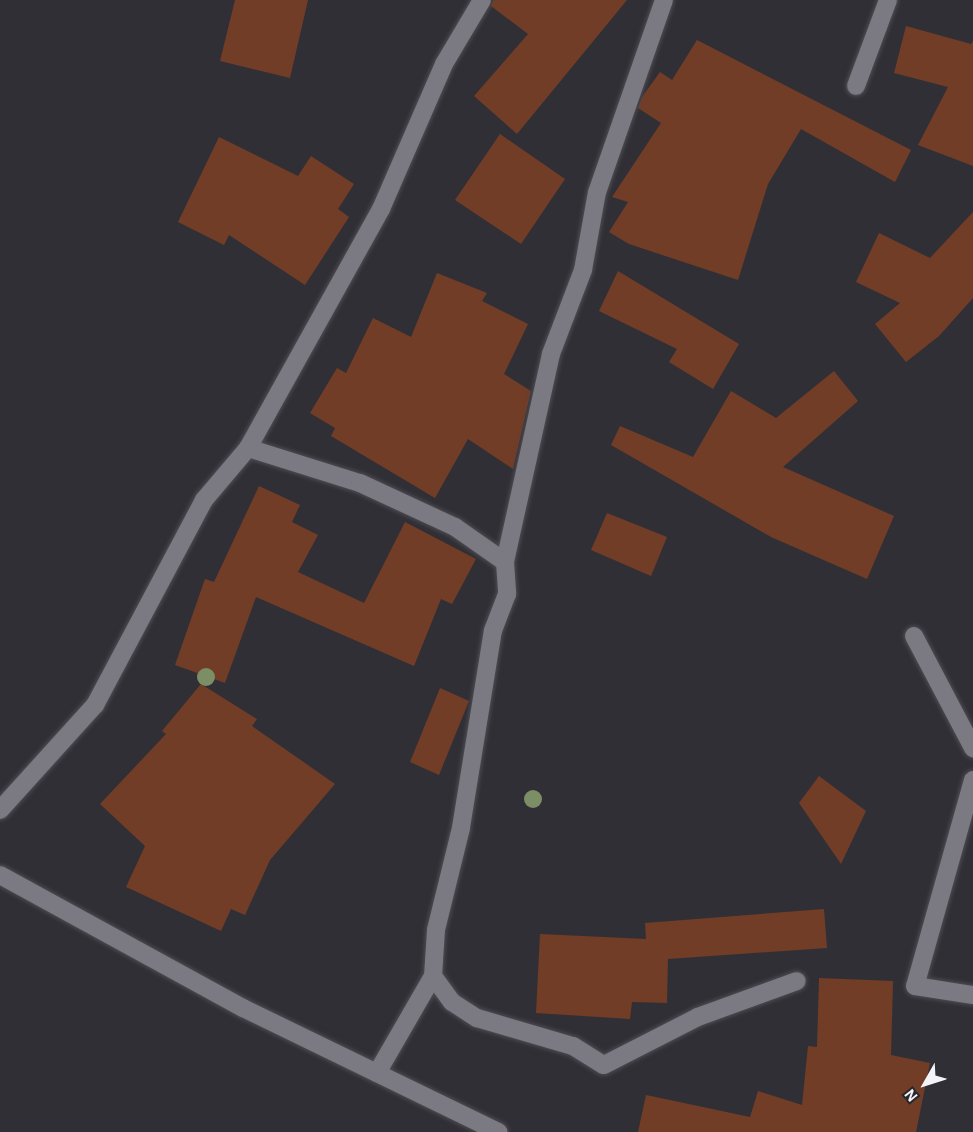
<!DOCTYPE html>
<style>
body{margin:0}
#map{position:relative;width:973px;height:1132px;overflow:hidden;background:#312f36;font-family:"Alegreya Sans",sans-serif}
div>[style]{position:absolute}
.building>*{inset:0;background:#723d26}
.roads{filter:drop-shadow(0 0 2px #4e4c52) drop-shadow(0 0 2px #4e4c52)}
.minor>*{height:18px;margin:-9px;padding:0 9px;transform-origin:9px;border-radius:9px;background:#7b7981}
.trees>*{width:18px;height:18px;margin:-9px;border-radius:50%;background:#7b8e65}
span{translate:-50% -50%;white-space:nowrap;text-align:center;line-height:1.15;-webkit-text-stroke:4.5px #27262c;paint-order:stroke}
.north{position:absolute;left:895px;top:1054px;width:60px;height:60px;-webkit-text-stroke:4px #27262c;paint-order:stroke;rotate:231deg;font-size:16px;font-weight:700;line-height:24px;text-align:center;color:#f4f3f8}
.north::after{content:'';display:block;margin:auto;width:21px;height:27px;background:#f4f3f8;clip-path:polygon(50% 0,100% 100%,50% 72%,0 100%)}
</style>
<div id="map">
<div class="building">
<i style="clip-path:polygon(235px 0,308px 0,290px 78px,220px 61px)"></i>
<i style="clip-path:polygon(493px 0,627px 0,517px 134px,474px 96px,528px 34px,491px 6px)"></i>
<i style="clip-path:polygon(906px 26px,971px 44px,973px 41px,973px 166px,918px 145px,948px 87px,894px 73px)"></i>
<i style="clip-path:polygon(697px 40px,911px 150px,895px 182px,801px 129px,768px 184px,738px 280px,629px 244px,609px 232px,628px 202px,612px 197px,661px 123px,638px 108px,642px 97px,660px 72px,672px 80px)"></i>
<i style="clip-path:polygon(500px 134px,565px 179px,521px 244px,455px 200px)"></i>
<i style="clip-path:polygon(219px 137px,298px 176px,311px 156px,354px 184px,338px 209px,349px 217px,305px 285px,229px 235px,224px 245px,178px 222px)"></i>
<i style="clip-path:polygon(973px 212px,973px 298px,939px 336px,906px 362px,875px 324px,900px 303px,856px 282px,879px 233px,930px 258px)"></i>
<i style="clip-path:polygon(618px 271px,739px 344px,713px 389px,669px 362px,677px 349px,599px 311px)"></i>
<i style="clip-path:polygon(437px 273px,487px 293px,482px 301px,528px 324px,504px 374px,531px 391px,513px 469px,468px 439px,435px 498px,331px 436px,335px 428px,310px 413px,337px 368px,346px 373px,373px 318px,411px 337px)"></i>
<i style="clip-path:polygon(834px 371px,858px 401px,783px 467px,894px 516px,867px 579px,771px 537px,611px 445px,620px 426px,693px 457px,731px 391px,776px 418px)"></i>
<i style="clip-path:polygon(259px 486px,300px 505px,292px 522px,318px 535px,298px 572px,364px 603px,405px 522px,476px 559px,452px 604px,441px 599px,414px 666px,256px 597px,225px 683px,175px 665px,205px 579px,214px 582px)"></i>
<i style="clip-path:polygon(607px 513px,667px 537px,651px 576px,591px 550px)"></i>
<i style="clip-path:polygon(201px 684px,257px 719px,252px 726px,335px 784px,270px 860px,245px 915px,231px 909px,221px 931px,126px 887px,145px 846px,100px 804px,166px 734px,162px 731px)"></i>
<i style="clip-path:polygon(440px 688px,469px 701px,439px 775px,410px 762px)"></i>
<i style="clip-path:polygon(819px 776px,866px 811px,841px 864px,799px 803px)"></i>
<i style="clip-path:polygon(824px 909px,827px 948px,668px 959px,667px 1003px,632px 1002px,630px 1019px,536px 1013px,540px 934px,646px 939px,645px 923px)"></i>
<i style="clip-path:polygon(819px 978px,893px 981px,891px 1055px,930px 1063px,916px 1132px,638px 1132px,646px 1095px,750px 1117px,758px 1091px,802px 1105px,808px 1046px,817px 1047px)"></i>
</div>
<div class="roads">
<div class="minor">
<i style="left:664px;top:0;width:203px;rotate:109.2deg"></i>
<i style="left:597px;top:192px;width:79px;rotate:100.2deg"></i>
<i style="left:583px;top:270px;width:90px;rotate:110.9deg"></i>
<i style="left:551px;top:354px;width:213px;rotate:102.5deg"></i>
<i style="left:505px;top:562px;width:32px;rotate:86deg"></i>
<i style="left:507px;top:594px;width:39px;rotate:111deg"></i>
<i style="left:493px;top:630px;width:201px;rotate:99.2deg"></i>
<i style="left:461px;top:828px;width:105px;rotate:103.8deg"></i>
<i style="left:436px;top:930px;width:46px;rotate:93.7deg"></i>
<i style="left:433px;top:976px;width:32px;rotate:54deg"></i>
<i style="left:452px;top:1002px;width:30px;rotate:33deg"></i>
<i style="left:477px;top:1018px;width:100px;rotate:16.3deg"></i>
<i style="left:573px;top:1046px;width:36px;rotate:32deg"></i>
<i style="left:604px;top:1065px;width:106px;rotate:-27.1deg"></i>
<i style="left:698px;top:1017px;width:105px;rotate:-20deg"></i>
<i style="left:856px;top:86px;width:92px;rotate:-69.6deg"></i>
<i style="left:248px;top:448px;width:117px;rotate:17.4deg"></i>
<i style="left:360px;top:483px;width:105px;rotate:24.9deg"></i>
<i style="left:455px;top:527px;width:61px;rotate:35deg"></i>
<i style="left:914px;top:636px;width:127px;rotate:62.2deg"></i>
<i style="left:973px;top:780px;width:214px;rotate:105.7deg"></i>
<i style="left:915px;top:986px;width:59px;rotate:8.8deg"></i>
<i style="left:0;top:810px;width:142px;rotate:-47.9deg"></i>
<i style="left:95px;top:705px;width:232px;rotate:-62deg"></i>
<i style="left:204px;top:500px;width:68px;rotate:-49.8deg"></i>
<i style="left:248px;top:448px;width:274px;rotate:-60.9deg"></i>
<i style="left:381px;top:209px;width:158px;rotate:-66.5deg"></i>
<i style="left:444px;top:64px;width:74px;rotate:-59.3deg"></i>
<i style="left:0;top:875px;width:277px;rotate:28.7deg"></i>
<i style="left:243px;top:1008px;width:284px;rotate:25.9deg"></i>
<i style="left:377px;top:1073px;width:112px;rotate:-60deg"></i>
</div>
</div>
<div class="trees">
<i style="left:206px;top:677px"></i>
<i style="left:533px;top:799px"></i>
</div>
<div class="north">N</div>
</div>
